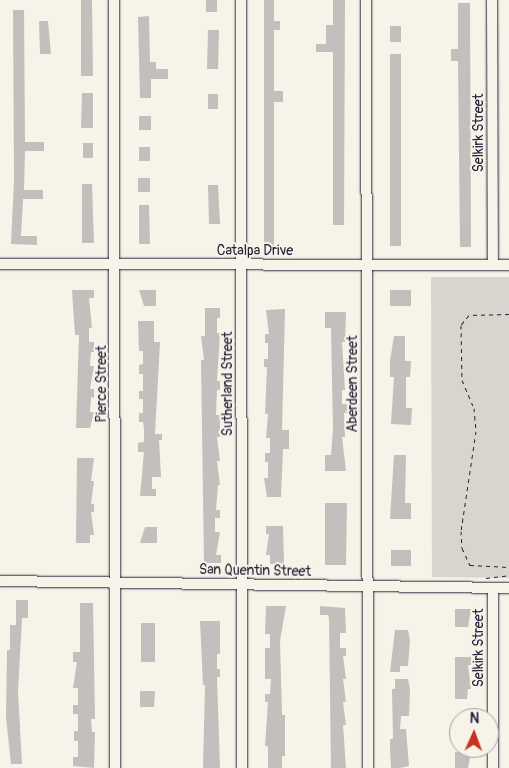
<!DOCTYPE html>
<style>
body{margin:0}
#map{position:relative;width:509px;height:768px;overflow:hidden;background:#f7f3e8;font-family:Pangolin,sans-serif}
div>[style]{position:absolute}
.green>*{inset:0;background:#d8d5cf}
.building>*{inset:0;background:#c2bfbd}
.path>*{height:1px;margin-top:-0.5px;transform-origin:0;background:repeating-linear-gradient(90deg,#22223b 0 4px,transparent 0 8px)}
.roads{filter:drop-shadow(0 0 1px #22223b) drop-shadow(0 0 1px #22223b)}
.minor>*{height:10px;margin:-5px;padding:0 5px;transform-origin:5px;border-radius:5px;background:#f7f3e8}
span{translate:-50% -50%;white-space:nowrap;text-align:center;line-height:1.15;-webkit-text-stroke:4px #f7f3e8;paint-order:stroke}
.street-label{font-size:14px;color:#22223b}
.north{position:absolute;left:449px;top:708px;width:50px;height:50px;box-sizing:border-box;background:#f7f3e8;border:1px solid #a29fa3;border-radius:50%;rotate:2deg;font-size:14px;font-weight:700;line-height:20px;text-align:center;color:#22223b}
.north::after{content:'';display:block;margin:auto;width:18px;height:22px;background:#c8321e;clip-path:polygon(50% 0,100% 100%,50% 72%,0 100%)}
</style>
<div id="map">
<div class="green">
<i style="clip-path:polygon(431px 277px,509px 277px,509px 578px,432px 577px)"></i>
</div>
<div class="building">
<i style="clip-path:polygon(81px 0,92px 0,93px 76px,81px 76px)"></i>
<i style="clip-path:polygon(206px 0,217px 0,217px 12px,206px 12px)"></i>
<i style="clip-path:polygon(264px 0,274px 0,274px 21px,280px 21px,280px 30px,274px 30px,274px 91px,283px 91px,283px 102px,274px 102px,274px 246px,264px 246px)"></i>
<i style="clip-path:polygon(333px 0,345px 0,344px 225px,333px 225px,333px 52px,316px 52px,316px 44px,326px 44px,326px 25px,333px 25px)"></i>
<i style="clip-path:polygon(458px 3px,470px 3px,471px 247px,460px 247px,458px 61px,451px 61px,451px 49px,458px 49px)"></i>
<i style="clip-path:polygon(13px 10px,24px 10px,25px 142px,44px 142px,44px 151px,25px 151px,24px 190px,43px 190px,43px 199px,23px 199px,21px 236px,37px 236px,37px 245px,11px 244px,14px 180px)"></i>
<i style="clip-path:polygon(149px 16px,150px 62px,156px 62px,156px 69px,168px 69px,168px 79px,151px 79px,151px 98px,140px 98px,138px 17px)"></i>
<i style="clip-path:polygon(39px 21px,48px 21px,51px 54px,40px 54px)"></i>
<i style="clip-path:polygon(390px 26px,401px 26px,401px 42px,390px 42px)"></i>
<i style="clip-path:polygon(208px 30px,219px 30px,218px 69px,207px 69px)"></i>
<i style="clip-path:polygon(390px 54px,401px 54px,401px 246px,390px 246px)"></i>
<i style="clip-path:polygon(82px 93px,93px 93px,93px 128px,81px 128px)"></i>
<i style="clip-path:polygon(208px 94px,218px 94px,218px 109px,208px 109px)"></i>
<i style="clip-path:polygon(139px 116px,151px 116px,151px 130px,139px 130px)"></i>
<i style="clip-path:polygon(83px 143px,93px 143px,93px 158px,83px 158px)"></i>
<i style="clip-path:polygon(139px 147px,150px 147px,150px 161px,139px 161px)"></i>
<i style="clip-path:polygon(138px 178px,150px 178px,150px 192px,138px 192px)"></i>
<i style="clip-path:polygon(82px 184px,92px 184px,94px 243px,82px 243px)"></i>
<i style="clip-path:polygon(208px 185px,218px 185px,220px 224px,209px 224px)"></i>
<i style="clip-path:polygon(139px 205px,149px 205px,150px 244px,139px 244px)"></i>
<i style="clip-path:polygon(72px 290px,94px 290px,94px 298px,89px 298px,92px 328px,89px 328px,89px 342px,94px 342px,94px 352px,91px 352px,90px 366px,94px 366px,90px 389px,94px 389px,94px 398px,91px 397px,90px 412px,94px 412px,90px 428px,76px 428px,79px 335px,75px 335px)"></i>
<i style="clip-path:polygon(139px 290px,156px 290px,156px 306px,144px 306px)"></i>
<i style="clip-path:polygon(390px 290px,411px 290px,411px 306px,390px 306px)"></i>
<i style="clip-path:polygon(205px 308px,220px 308px,220px 318px,217px 318px,217px 333px,220px 333px,217px 381px,220px 381px,220px 390px,217px 390px,216px 415px,220px 415px,220px 437px,217px 437px,220px 461px,217px 461px,220px 485px,218px 485px,216px 510px,220px 510px,220px 518px,215px 518px,215px 532px,220px 532px,216px 555px,221px 555px,221px 563px,204px 563px,201px 360px,204px 360px,201px 336px,205px 336px)"></i>
<i style="clip-path:polygon(285px 309px,282px 430px,289px 430px,289px 449px,283px 449px,281px 497px,267px 497px,264px 478px,268px 478px,268px 462px,265px 462px,265px 453px,270px 453px,270px 438px,266px 438px,268px 414px,265px 414px,267px 367px,264px 367px,264px 359px,268px 359px,268px 343px,265px 343px,265px 334px,269px 334px,266px 310px)"></i>
<i style="clip-path:polygon(325px 312px,346px 312px,345px 342px,342px 342px,345px 390px,342px 390px,342px 404px,347px 404px,347px 413px,344px 413px,345px 437px,342px 437px,346px 471px,325px 471px,325px 455px,331px 455px,333px 428px,331px 328px,325px 328px)"></i>
<i style="clip-path:polygon(138px 321px,154px 321px,154px 342px,160px 342px,155px 434px,162px 434px,162px 440px,159px 440px,161px 477px,152px 477px,152px 489px,156px 489px,156px 496px,140px 496px,144px 452px,138px 452px,138px 443px,144px 442px,144px 429px,143px 422px,139px 422px,139px 413px,143px 413px,143px 399px,139px 399px,139px 391px,143px 391px,143px 374px,139px 374px,139px 365px,143px 364px,143px 351px,139px 351px)"></i>
<i style="clip-path:polygon(394px 336px,405px 336px,405px 361px,411px 361px,410px 377px,406px 377px,406px 408px,412px 408px,411px 425px,391px 424px,394px 377px,390px 377px,390px 361px)"></i>
<i style="clip-path:polygon(394px 455px,406px 455px,405px 503px,411px 503px,411px 519px,390px 519px)"></i>
<i style="clip-path:polygon(77px 458px,94px 458px,91px 481px,94px 481px,91px 504px,94px 504px,94px 512px,91px 512px,94px 535px,90px 535px,90px 543px,76px 543px)"></i>
<i style="clip-path:polygon(325px 503px,347px 503px,346px 565px,325px 565px)"></i>
<i style="clip-path:polygon(266px 526px,283px 526px,284px 564px,270px 564px,270px 555px,266px 555px,269px 534px,266px 534px)"></i>
<i style="clip-path:polygon(145px 527px,157px 527px,157px 543px,140px 543px)"></i>
<i style="clip-path:polygon(391px 550px,411px 550px,411px 566px,391px 566px)"></i>
<i style="clip-path:polygon(16px 600px,28px 600px,28px 618px,22px 618px,18px 692px,22px 764px,11px 764px,6px 717px,7px 650px,10px 650px,10px 625px,16px 625px)"></i>
<i style="clip-path:polygon(80px 603px,93px 603px,95px 719px,91px 719px,92px 732px,95px 732px,94px 768px,73px 766px,73px 757px,78px 757px,78px 741px,74px 741px,74px 731px,78px 731px,78px 714px,73px 714px,73px 705px,78px 705px,78px 688px,73px 688px,77px 662px,73px 662px,73px 652px,80px 652px)"></i>
<i style="clip-path:polygon(266px 606px,286px 606px,280px 641px,282px 715px,285px 715px,285px 756px,282px 756px,282px 768px,268px 768px,268px 746px,265px 746px,268px 702px,265px 702px,265px 694px,270px 694px,271px 679px,265px 679px,265px 648px,270px 648px,270px 634px,265px 634px)"></i>
<i style="clip-path:polygon(320px 606px,345px 608px,346px 633px,340px 633px,340px 648px,346px 648px,346px 656px,343px 656px,346px 679px,343px 679px,346px 702px,343px 702px,346px 725px,343px 725px,346px 768px,331px 768px,329px 618px,328px 615px,320px 615px)"></i>
<i style="clip-path:polygon(455px 609px,471px 609px,468px 627px,455px 627px)"></i>
<i style="clip-path:polygon(200px 621px,220px 621px,220px 654px,217px 654px,217px 669px,220px 669px,220px 677px,217px 677px,220px 768px,203px 768px,205px 685px,203px 685px)"></i>
<i style="clip-path:polygon(141px 623px,155px 623px,155px 662px,141px 662px)"></i>
<i style="clip-path:polygon(395px 630px,408px 630px,410px 640px,408px 666px,400px 666px,400px 672px,390px 672px)"></i>
<i style="clip-path:polygon(455px 657px,471px 657px,471px 665px,468px 665px,471px 689px,468px 689px,467px 699px,455px 699px)"></i>
<i style="clip-path:polygon(395px 679px,408px 679px,410px 689px,409px 716px,401px 716px,400px 729px,406px 729px,409px 766px,400px 768px,391px 768px,390px 747px,390px 739px,393px 739px,392px 689px,395px 689px)"></i>
<i style="clip-path:polygon(140px 691px,155px 691px,154px 707px,140px 707px)"></i>
<i style="clip-path:polygon(455px 752px,471px 752px,468px 768px,455px 768px)"></i>
</div>
<div class="path">
<i style="left:509px;top:314px;width:40px;rotate:178.6deg"></i>
<i style="left:469px;top:315px;width:13px;rotate:129deg"></i>
<i style="left:461px;top:325px;width:55px;rotate:89deg"></i>
<i style="left:462px;top:380px;width:30px;rotate:67deg"></i>
<i style="left:474px;top:408px;width:23px;rotate:85deg"></i>
<i style="left:476px;top:431px;width:101px;rotate:98.5deg"></i>
<i style="left:461px;top:531px;width:17px;rotate:87deg"></i>
<i style="left:462px;top:548px;width:19px;rotate:65deg"></i>
<i style="left:470px;top:565px;width:39px;rotate:3deg"></i>
<i style="left:486px;top:578px;width:23px;rotate:-7deg"></i>
</div>
<div class="roads">
<div class="minor">
<i style="left:114px;top:0;width:768px;rotate:89.93deg"></i>
<i style="left:241px;top:0;width:768px;rotate:89.93deg"></i>
<i style="left:366px;top:0;width:768px;rotate:89.85deg"></i>
<i style="left:492px;top:0;width:265px;rotate:89.8deg"></i>
<i style="left:0;top:264px;width:509px;rotate:0.11deg"></i>
<i style="left:0;top:581px;width:509px;rotate:0.79deg"></i>
<i style="left:493px;top:768px;width:180px;rotate:-90deg"></i>
</div>
</div>
<div class="street-label">
<span style="left:479px;top:133px;rotate:-90deg">Selkirk Street</span>
<span style="left:255px;top:251px">Catalpa Drive</span>
<span style="left:102px;top:384px;rotate:-90deg">Pierce Street</span>
<span style="left:228px;top:384px;rotate:-90deg">Sutherland Street</span>
<span style="left:353px;top:384px;rotate:-90deg">Aberdeen Street</span>
<span style="left:255px;top:571px;rotate:1deg">San Quentin Street</span>
<span style="left:479px;top:648px;rotate:-90deg">Selkirk Street</span>
</div>
<div class="north">N</div>
</div>
